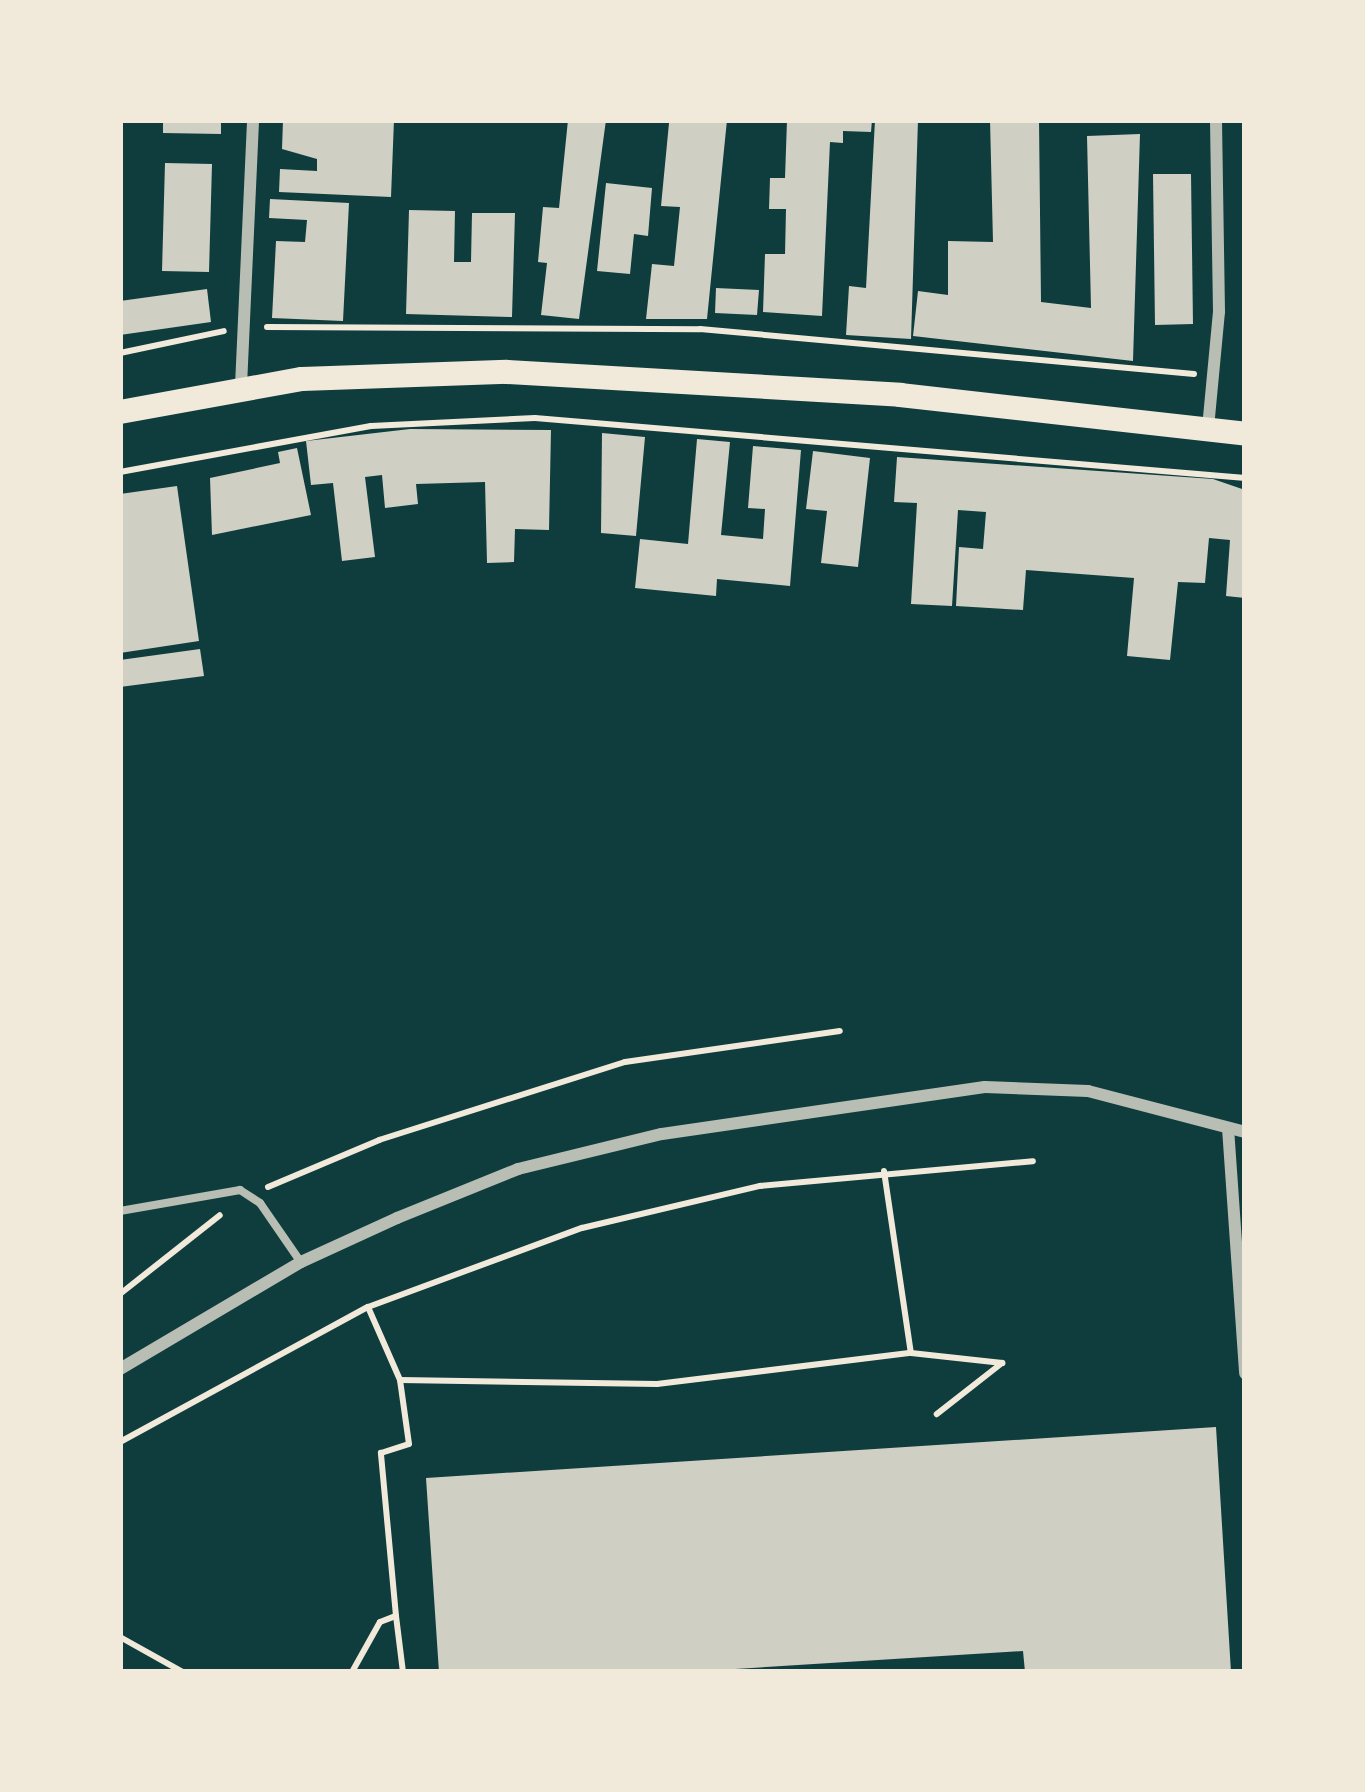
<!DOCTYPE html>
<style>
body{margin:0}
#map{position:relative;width:1365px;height:1792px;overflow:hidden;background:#0f3d3e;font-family:Rubik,sans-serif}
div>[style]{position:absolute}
.building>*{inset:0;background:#cfcfc3}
.path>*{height:6px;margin:-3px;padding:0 3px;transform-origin:3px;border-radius:3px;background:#f1e9da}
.service>*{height:8px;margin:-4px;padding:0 4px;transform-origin:4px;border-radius:4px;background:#b8beb3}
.minor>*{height:12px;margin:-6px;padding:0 6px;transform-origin:6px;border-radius:6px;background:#b8beb3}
.primary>*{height:24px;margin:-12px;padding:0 12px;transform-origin:12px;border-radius:12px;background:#f1e9da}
span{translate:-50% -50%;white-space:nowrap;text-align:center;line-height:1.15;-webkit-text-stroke:12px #f1e9da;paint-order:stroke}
.frame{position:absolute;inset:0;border:123px solid #f1e9da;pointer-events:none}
</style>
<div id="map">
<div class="building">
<i style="clip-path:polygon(163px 120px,221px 120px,221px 134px,163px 133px)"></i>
<i style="clip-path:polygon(283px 120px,394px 120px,391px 197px,279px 192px,280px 169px,317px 171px,317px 159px,282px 149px)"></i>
<i style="clip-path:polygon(568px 120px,606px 120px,579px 319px,541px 315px,547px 263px,538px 262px,543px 207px,559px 208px)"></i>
<i style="clip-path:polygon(689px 120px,727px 120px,707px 319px,646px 319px,652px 264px,674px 266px,680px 207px,661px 206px,669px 123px)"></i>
<i style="clip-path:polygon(787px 120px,872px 120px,871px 132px,843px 131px,843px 143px,830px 142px,822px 316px,763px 312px,765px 254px,785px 254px,786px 209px,769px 209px,770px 178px,785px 178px)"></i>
<i style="clip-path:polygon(875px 120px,918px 120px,911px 339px,846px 335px,849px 286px,866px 288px)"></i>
<i style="clip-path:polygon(990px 120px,1039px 120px,1041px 302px,1091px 308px,1087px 136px,1140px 134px,1133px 361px,913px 336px,918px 291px,948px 295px,948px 241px,993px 242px)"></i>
<i style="clip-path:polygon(165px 163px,212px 164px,209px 272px,162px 271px)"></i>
<i style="clip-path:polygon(1153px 174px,1191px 174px,1193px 324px,1155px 325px)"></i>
<i style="clip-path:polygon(606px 183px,652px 188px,648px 236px,634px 234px,630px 274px,597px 271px)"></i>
<i style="clip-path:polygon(270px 199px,349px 203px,343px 321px,272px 318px,276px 241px,305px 242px,307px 220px,269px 218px)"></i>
<i style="clip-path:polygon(409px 210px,455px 211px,454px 262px,471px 262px,472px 213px,515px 213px,512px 317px,406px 314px)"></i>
<i style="clip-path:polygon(716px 288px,759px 290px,757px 315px,715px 313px)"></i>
<i style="clip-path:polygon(207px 289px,211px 322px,120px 335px,120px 301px)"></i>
<i style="clip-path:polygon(410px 429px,551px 430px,549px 530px,515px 529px,514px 562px,487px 563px,485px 482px,416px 484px,418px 504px,385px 508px,382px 475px,365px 477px,375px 557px,342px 561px,333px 483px,311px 485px,306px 441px)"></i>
<i style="clip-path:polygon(602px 433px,645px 437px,636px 536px,601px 533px)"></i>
<i style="clip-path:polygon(697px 439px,730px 442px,721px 535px,763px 539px,765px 509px,748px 508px,753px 446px,801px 450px,790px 586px,717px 579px,716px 596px,635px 588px,640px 539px,688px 544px)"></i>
<i style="clip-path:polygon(297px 448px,311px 515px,212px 535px,210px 478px,280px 463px,278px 452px)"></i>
<i style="clip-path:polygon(813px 451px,870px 458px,858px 567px,821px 563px,827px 511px,806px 509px)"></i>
<i style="clip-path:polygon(897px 457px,1213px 479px,1245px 490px,1245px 598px,1226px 596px,1230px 540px,1209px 538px,1205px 583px,1178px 582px,1170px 660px,1127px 656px,1134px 578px,1026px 570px,1023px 610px,956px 606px,959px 547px,983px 549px,986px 512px,958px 510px,952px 606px,911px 604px,917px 503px,894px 502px)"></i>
<i style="clip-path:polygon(177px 486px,199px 641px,120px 653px,120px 494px)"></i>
<i style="clip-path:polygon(200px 649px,204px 676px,120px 687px,120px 660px)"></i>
<i style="clip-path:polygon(1216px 1427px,1231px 1672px,1025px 1672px,1023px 1651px,686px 1672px,439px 1672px,426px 1478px)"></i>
</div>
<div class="path">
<i style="left:267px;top:327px;width:433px;rotate:0.3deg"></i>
<i style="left:700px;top:329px;width:496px;rotate:5.2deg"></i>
<i style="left:120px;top:353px;width:106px;rotate:-11.9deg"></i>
<i style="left:120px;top:472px;width:255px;rotate:-10.4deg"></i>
<i style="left:371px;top:426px;width:164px;rotate:-2.8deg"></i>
<i style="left:535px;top:418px;width:713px;rotate:4.83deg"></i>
<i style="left:884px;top:1171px;width:184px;rotate:81.6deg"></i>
<i style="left:911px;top:1353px;width:92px;rotate:6.3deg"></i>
<i style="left:1002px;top:1363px;width:83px;rotate:141.9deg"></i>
<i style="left:268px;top:1187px;width:121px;rotate:-22.9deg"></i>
<i style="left:379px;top:1140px;width:258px;rotate:-17.6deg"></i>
<i style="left:625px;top:1062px;width:217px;rotate:-8.2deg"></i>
<i style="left:120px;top:1294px;width:127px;rotate:-38.3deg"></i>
<i style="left:368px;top:1307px;width:80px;rotate:66.3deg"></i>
<i style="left:400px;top:1380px;width:257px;rotate:0.9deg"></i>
<i style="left:657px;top:1384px;width:256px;rotate:-7deg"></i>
<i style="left:120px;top:1442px;width:282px;rotate:-28.6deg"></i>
<i style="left:368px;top:1307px;width:228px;rotate:-20.3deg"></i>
<i style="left:582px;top:1228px;width:183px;rotate:-13.3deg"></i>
<i style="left:760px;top:1186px;width:274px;rotate:-5.2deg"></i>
<i style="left:396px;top:1616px;width:56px;rotate:82.9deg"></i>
<i style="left:120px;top:1637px;width:72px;rotate:29.1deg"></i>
<i style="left:352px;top:1672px;width:57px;rotate:-60.8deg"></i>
<i style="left:380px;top:1622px;width:17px;rotate:-21deg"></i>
<i style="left:396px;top:1616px;width:164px;rotate:-95.3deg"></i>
<i style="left:381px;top:1453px;width:29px;rotate:-18deg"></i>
<i style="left:409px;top:1444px;width:65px;rotate:-98deg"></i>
</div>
<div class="service">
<i style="left:120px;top:1211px;width:122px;rotate:-9.9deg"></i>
<i style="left:240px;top:1190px;width:24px;rotate:33deg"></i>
<i style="left:260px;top:1203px;width:70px;rotate:55.4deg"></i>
</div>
<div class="minor">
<i style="left:241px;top:386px;width:266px;rotate:-87.4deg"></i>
<i style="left:1208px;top:428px;width:117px;rotate:-84.6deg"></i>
<i style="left:1219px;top:312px;width:192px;rotate:-90.9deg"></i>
<i style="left:1228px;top:1128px;width:246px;rotate:86deg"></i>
<i style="left:120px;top:1369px;width:210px;rotate:-30.6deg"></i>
<i style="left:301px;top:1262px;width:106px;rotate:-24.6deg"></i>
<i style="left:397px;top:1218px;width:131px;rotate:-22deg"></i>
<i style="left:518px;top:1169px;width:148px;rotate:-13.7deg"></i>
<i style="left:662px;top:1134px;width:326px;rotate:-8.3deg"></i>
<i style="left:985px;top:1087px;width:103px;rotate:2.2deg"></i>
<i style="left:1088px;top:1091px;width:162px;rotate:14.6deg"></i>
</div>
<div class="primary">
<i style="left:120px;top:412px;width:185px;rotate:-10.3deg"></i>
<i style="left:302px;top:379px;width:205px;rotate:-2deg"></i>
<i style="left:507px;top:372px;width:394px;rotate:3.3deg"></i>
<i style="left:900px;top:395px;width:347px;rotate:6.4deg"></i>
</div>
<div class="frame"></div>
</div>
